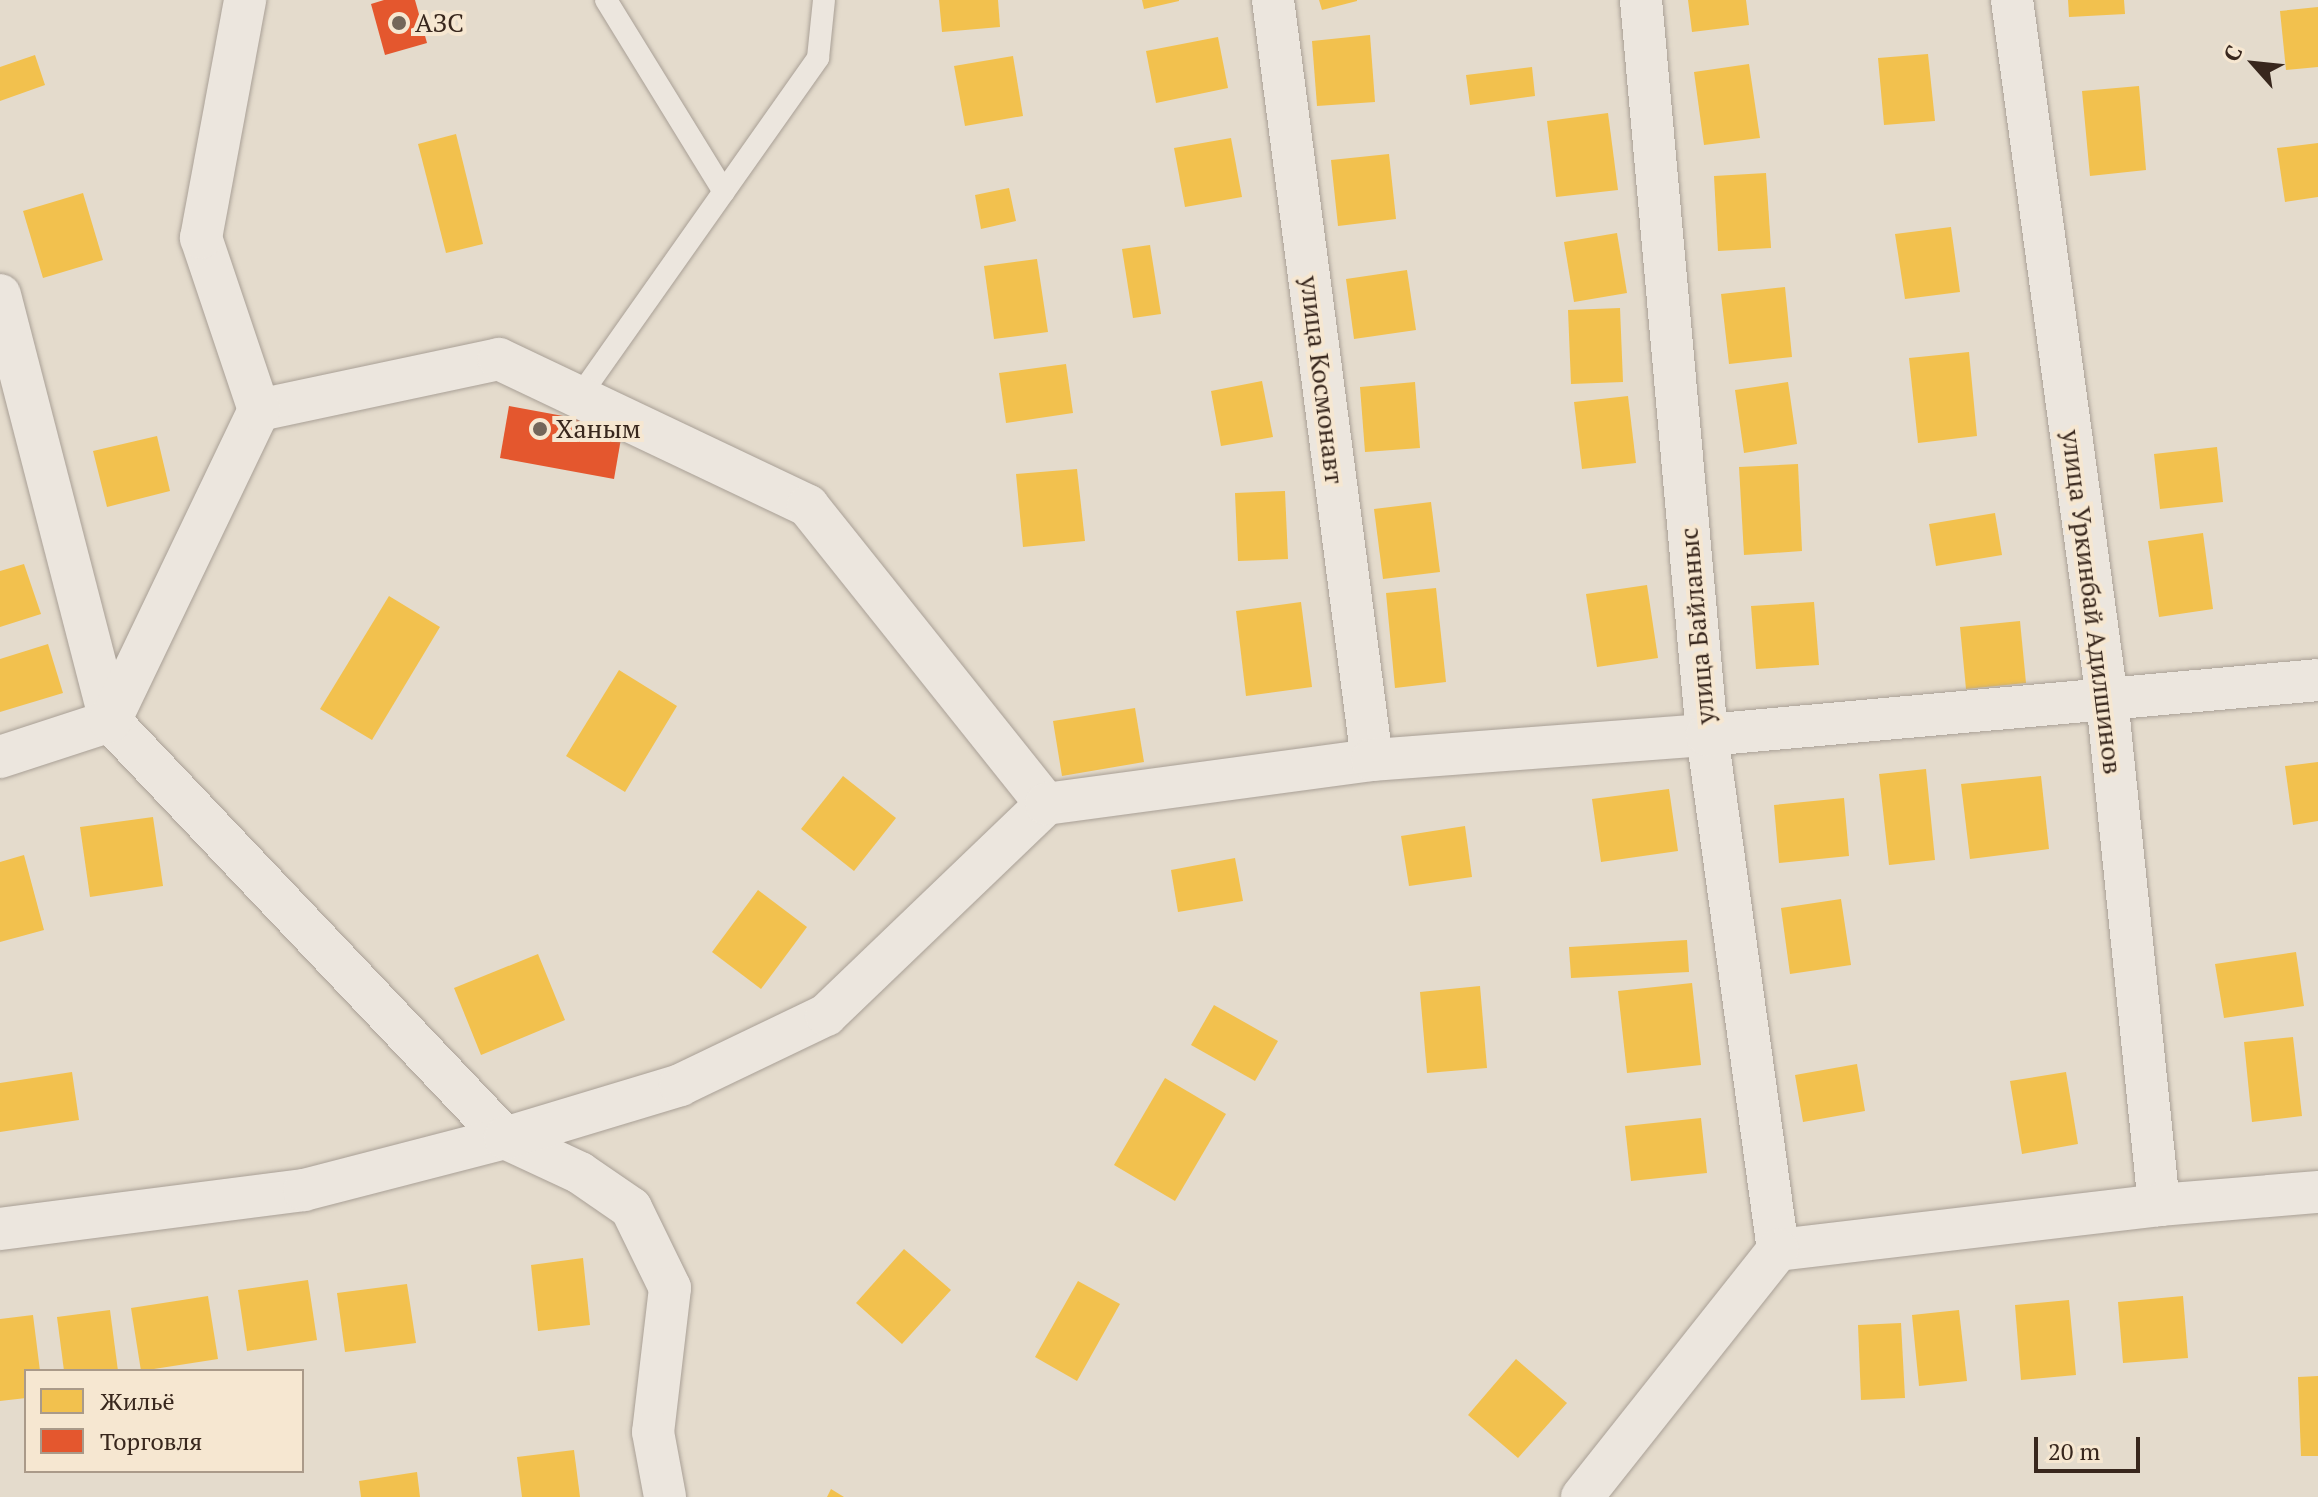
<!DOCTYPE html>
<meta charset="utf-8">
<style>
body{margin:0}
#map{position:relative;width:2318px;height:1497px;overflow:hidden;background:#e4dbcc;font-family:"PT Serif",serif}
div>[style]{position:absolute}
.homes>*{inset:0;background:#f2c14e}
.shops>*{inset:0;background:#e4572e}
.roads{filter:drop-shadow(0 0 2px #a9a096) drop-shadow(0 0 2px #a9a096)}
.service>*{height:22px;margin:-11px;padding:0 11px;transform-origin:11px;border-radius:11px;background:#ece6de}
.minor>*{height:42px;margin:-21px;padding:0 21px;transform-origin:21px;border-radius:21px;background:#ece6de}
.dots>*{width:22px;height:22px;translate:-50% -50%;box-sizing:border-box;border:4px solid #f6e7d1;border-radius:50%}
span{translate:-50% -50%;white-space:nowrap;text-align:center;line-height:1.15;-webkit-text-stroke:8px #f6e7d1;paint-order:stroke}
.poi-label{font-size:26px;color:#38271d}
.left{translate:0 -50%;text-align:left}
.street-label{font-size:26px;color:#38271d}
.legend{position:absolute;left:24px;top:1369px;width:280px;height:104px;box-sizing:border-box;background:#f6e7d1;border:2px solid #aa9a89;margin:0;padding:10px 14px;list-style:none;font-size:24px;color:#38271d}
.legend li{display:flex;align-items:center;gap:16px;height:40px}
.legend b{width:40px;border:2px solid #aa9a89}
.north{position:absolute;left:2214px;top:24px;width:80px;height:80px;-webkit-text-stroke:6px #f6e7d1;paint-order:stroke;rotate:297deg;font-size:22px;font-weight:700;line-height:32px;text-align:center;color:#38271d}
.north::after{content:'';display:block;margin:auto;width:28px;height:36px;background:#38271d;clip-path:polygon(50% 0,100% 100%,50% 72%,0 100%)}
.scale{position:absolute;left:2034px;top:1437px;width:106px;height:36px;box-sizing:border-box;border:4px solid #38271d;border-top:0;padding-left:10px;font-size:24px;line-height:28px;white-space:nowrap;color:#38271d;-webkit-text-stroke:6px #f6e7d1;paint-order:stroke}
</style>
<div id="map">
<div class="homes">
<i style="clip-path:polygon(939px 0,998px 0,1000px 27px,942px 32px)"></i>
<i style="clip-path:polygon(1142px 0,1179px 0,1179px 1px,1144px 9px)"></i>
<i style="clip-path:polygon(1319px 0,1357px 0,1357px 1px,1322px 10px)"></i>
<i style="clip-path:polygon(1688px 0,1746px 0,1749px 25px,1692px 32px)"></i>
<i style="clip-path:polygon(2068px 0,2124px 0,2125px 14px,2069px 17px)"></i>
<i style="clip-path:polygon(2318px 7px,2318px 67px,2286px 70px,2280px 11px)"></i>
<i style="clip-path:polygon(1370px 35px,1375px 102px,1317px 106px,1312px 41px)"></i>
<i style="clip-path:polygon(1218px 37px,1228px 88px,1156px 103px,1146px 51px)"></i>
<i style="clip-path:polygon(1928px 54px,1935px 121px,1884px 125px,1878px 58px)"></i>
<i style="clip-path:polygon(35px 55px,45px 85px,0 101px,0 67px)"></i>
<i style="clip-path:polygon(1013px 56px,1023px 116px,965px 126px,954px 66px)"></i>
<i style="clip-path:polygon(1749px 64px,1760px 138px,1704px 145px,1694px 72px)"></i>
<i style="clip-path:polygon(1532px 67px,1535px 96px,1470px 105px,1466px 75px)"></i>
<i style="clip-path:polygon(2139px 86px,2146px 170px,2090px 176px,2082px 91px)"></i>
<i style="clip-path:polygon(1608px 113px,1618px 190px,1556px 197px,1547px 121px)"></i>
<i style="clip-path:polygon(456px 134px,483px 244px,446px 253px,418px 144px)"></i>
<i style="clip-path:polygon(1231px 138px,1242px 197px,1185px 207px,1174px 148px)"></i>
<i style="clip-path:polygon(2318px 143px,2318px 197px,2285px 202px,2277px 148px)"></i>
<i style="clip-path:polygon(1389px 154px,1396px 219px,1338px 226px,1331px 160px)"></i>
<i style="clip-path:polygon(1766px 173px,1771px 248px,1718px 251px,1714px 176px)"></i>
<i style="clip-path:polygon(1009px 188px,1016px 221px,981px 229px,975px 195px)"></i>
<i style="clip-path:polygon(83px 193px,103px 260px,43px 278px,23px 211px)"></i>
<i style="clip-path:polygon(1951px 227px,1960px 292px,1905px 299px,1895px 234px)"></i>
<i style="clip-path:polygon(1617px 233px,1627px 293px,1574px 302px,1564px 242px)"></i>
<i style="clip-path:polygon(1150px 245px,1161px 314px,1133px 318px,1122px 249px)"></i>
<i style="clip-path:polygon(1037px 259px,1048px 332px,994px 339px,984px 266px)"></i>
<i style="clip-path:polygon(1407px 270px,1416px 330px,1354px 339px,1346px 279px)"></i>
<i style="clip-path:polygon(1785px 287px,1792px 357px,1729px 364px,1721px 294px)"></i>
<i style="clip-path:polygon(1620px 308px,1623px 382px,1571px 384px,1568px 310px)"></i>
<i style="clip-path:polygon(1969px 352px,1977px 436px,1918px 443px,1909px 358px)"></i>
<i style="clip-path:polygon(1066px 364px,1073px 413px,1006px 423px,999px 373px)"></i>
<i style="clip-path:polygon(1262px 381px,1273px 437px,1221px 446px,1211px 391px)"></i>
<i style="clip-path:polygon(1415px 382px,1420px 448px,1365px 452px,1360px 387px)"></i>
<i style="clip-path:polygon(1788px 382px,1797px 444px,1744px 453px,1735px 390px)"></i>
<i style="clip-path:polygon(1628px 396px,1636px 463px,1582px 469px,1574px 402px)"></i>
<i style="clip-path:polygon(157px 436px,170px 491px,107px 507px,93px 451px)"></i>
<i style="clip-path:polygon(2217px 447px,2223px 502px,2160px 509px,2154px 454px)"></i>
<i style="clip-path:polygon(1798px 464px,1802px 551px,1744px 555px,1739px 467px)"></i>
<i style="clip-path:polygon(1077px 469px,1085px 541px,1023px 547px,1016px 474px)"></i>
<i style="clip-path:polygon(1285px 491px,1288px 559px,1238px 561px,1235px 493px)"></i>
<i style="clip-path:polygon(1431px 502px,1440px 572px,1383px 579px,1374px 509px)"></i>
<i style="clip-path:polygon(1995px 513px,2002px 555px,1936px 566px,1929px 524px)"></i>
<i style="clip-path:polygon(2203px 533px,2213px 609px,2159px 617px,2148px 541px)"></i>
<i style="clip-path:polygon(24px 564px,41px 614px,0 627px,0 571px)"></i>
<i style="clip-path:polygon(1647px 585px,1658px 658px,1597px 667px,1586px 594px)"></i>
<i style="clip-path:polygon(1436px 588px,1446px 682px,1395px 688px,1386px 593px)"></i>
<i style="clip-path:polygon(389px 596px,440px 627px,372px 740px,320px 709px)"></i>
<i style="clip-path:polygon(1301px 602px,1312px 687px,1246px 696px,1236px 611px)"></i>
<i style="clip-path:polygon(1814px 602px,1819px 665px,1756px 669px,1751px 606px)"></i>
<i style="clip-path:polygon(2020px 621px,2026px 683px,1966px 689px,1960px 627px)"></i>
<i style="clip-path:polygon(48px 644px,63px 693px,0 712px,0 659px)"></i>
<i style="clip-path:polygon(619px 670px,677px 706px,625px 792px,566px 756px)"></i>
<i style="clip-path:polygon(1135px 708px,1144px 762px,1062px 776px,1053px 721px)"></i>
<i style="clip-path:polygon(2318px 762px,2318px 821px,2293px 825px,2285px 766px)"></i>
<i style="clip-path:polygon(1926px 769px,1935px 860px,1889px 865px,1879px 774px)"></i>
<i style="clip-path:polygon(843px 776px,896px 818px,854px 871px,801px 829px)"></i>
<i style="clip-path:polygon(2041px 776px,2049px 849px,1970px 859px,1961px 784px)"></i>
<i style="clip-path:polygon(1669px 789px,1678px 851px,1601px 862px,1592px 799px)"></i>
<i style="clip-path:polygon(1844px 798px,1849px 856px,1779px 863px,1774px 805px)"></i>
<i style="clip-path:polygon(153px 817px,163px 886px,90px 897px,80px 827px)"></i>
<i style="clip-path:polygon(1465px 826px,1472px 877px,1409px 886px,1401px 836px)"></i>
<i style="clip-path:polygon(24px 855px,44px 930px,0 942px,0 862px)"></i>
<i style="clip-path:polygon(1235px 858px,1243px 901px,1178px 912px,1171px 870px)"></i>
<i style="clip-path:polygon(758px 890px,807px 927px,761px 989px,712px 952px)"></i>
<i style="clip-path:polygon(1841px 899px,1851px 965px,1790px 974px,1781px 908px)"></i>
<i style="clip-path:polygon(1687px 940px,1689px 972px,1571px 978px,1569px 947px)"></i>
<i style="clip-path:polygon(2296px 952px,2304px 1006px,2224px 1018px,2215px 964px)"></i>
<i style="clip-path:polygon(538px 954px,565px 1020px,481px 1055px,454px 988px)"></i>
<i style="clip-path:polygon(1692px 983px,1701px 1065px,1627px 1073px,1618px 991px)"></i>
<i style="clip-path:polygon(1480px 986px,1487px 1068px,1427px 1073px,1420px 992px)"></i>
<i style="clip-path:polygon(1214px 1005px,1278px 1041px,1255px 1081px,1191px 1045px)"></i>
<i style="clip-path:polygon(2293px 1037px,2302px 1116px,2252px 1122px,2244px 1042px)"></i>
<i style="clip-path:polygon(1857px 1064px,1865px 1111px,1803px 1122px,1795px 1075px)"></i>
<i style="clip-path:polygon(72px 1072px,79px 1120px,0 1132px,0 1083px)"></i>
<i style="clip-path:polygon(2066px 1072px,2078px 1144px,2022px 1154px,2010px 1081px)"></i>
<i style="clip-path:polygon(1165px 1078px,1226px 1114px,1175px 1201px,1114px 1165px)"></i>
<i style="clip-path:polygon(1701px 1118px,1707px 1173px,1631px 1181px,1625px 1126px)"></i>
<i style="clip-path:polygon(904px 1249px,951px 1290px,902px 1344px,856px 1303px)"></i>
<i style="clip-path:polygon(583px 1258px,590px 1325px,538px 1331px,531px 1265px)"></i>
<i style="clip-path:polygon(308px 1280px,317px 1340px,247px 1351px,238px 1290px)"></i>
<i style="clip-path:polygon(1078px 1281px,1120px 1304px,1077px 1381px,1035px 1357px)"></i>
<i style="clip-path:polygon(407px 1284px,416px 1343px,345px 1352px,337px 1293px)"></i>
<i style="clip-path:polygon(208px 1296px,218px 1359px,141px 1371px,131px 1308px)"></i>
<i style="clip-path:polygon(2183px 1296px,2188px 1358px,2123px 1363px,2118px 1302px)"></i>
<i style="clip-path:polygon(2069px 1300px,2076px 1375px,2021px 1380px,2015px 1305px)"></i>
<i style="clip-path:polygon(110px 1310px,118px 1371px,64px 1371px,57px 1317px)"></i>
<i style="clip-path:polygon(1959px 1310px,1967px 1381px,1919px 1386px,1912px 1315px)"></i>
<i style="clip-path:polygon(33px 1315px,40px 1371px,26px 1371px,26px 1398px,0 1401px,0 1319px)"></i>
<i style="clip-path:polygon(1901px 1323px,1905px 1398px,1861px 1400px,1858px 1325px)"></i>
<i style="clip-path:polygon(1516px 1359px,1567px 1403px,1518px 1458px,1468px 1415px)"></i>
<i style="clip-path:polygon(2318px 1376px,2318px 1456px,2301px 1456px,2298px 1377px)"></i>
<i style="clip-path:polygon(574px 1450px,580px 1497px,522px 1497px,517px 1457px)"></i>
<i style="clip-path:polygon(417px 1472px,420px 1497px,361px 1497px,359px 1481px)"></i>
<i style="clip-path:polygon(831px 1489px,844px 1497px,827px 1497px)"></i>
</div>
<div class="shops">
<i style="clip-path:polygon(384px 0,415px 0,427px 43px,385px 55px,371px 4px)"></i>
<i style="clip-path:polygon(509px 406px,623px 427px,614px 479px,500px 458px)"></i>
</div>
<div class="roads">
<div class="service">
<i style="left:606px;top:0;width:225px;rotate:58.4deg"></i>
<i style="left:579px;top:397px;width:415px;rotate:-54.8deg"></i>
<i style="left:818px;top:58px;width:58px;rotate:-84.1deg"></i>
</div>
<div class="minor">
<i style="left:1273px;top:0;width:766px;rotate:82.58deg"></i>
<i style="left:1641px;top:0;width:738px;rotate:84.87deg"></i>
<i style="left:1707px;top:735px;width:520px;rotate:82.15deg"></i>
<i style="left:2012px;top:0;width:705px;rotate:82.26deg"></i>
<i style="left:2107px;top:699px;width:509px;rotate:84.13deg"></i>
<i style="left:0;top:295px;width:440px;rotate:75.5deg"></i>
<i style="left:110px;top:721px;width:574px;rotate:46.55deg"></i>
<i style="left:505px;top:1138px;width:83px;rotate:25deg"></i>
<i style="left:580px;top:1173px;width:62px;rotate:34.5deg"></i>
<i style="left:631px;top:1208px;width:89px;rotate:64deg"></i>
<i style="left:670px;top:1288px;width:145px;rotate:96.7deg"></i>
<i style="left:653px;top:1432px;width:66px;rotate:79.5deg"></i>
<i style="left:259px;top:410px;width:245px;rotate:-12deg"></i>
<i style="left:499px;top:359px;width:342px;rotate:25.4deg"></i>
<i style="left:808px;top:506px;width:381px;rotate:51.4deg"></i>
<i style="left:0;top:757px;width:116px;rotate:-18.1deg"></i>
<i style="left:110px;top:721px;width:345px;rotate:-64.4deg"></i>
<i style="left:259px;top:410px;width:182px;rotate:-108.6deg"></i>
<i style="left:201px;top:238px;width:242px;rotate:-79.5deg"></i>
<i style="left:0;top:1229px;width:306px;rotate:-7.3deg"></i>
<i style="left:304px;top:1190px;width:208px;rotate:-14.5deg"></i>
<i style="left:505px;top:1138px;width:183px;rotate:-16.8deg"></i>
<i style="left:680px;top:1085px;width:162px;rotate:-25.6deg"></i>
<i style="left:826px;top:1015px;width:305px;rotate:-43.8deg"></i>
<i style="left:1046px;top:804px;width:329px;rotate:-7.7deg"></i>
<i style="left:1372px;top:760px;width:336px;rotate:-4.3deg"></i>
<i style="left:1707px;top:735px;width:613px;rotate:-5.14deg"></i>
<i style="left:1778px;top:1250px;width:384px;rotate:-6.7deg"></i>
<i style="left:2159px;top:1205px;width:160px;rotate:-4.7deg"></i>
<i style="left:1582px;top:1497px;width:315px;rotate:-51.6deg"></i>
</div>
</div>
<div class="dots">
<i style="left:399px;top:23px;background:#74665a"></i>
<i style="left:540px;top:429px;background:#74665a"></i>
</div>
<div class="poi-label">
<span class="left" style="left:415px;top:23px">АЗС</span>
<span class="left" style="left:556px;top:429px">Ханым</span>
</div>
<div class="street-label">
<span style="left:1322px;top:380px;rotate:83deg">улица Космонавт</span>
<span style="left:2092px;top:602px;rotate:83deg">улица Уркинбай Адилшинов</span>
<span style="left:1697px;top:626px;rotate:-95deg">улица Байланыс</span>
</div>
<ul class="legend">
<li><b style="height:22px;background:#f2c14e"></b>Жильё</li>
<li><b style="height:22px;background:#e4572e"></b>Торговля</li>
</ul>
<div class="north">С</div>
<div class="scale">20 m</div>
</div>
